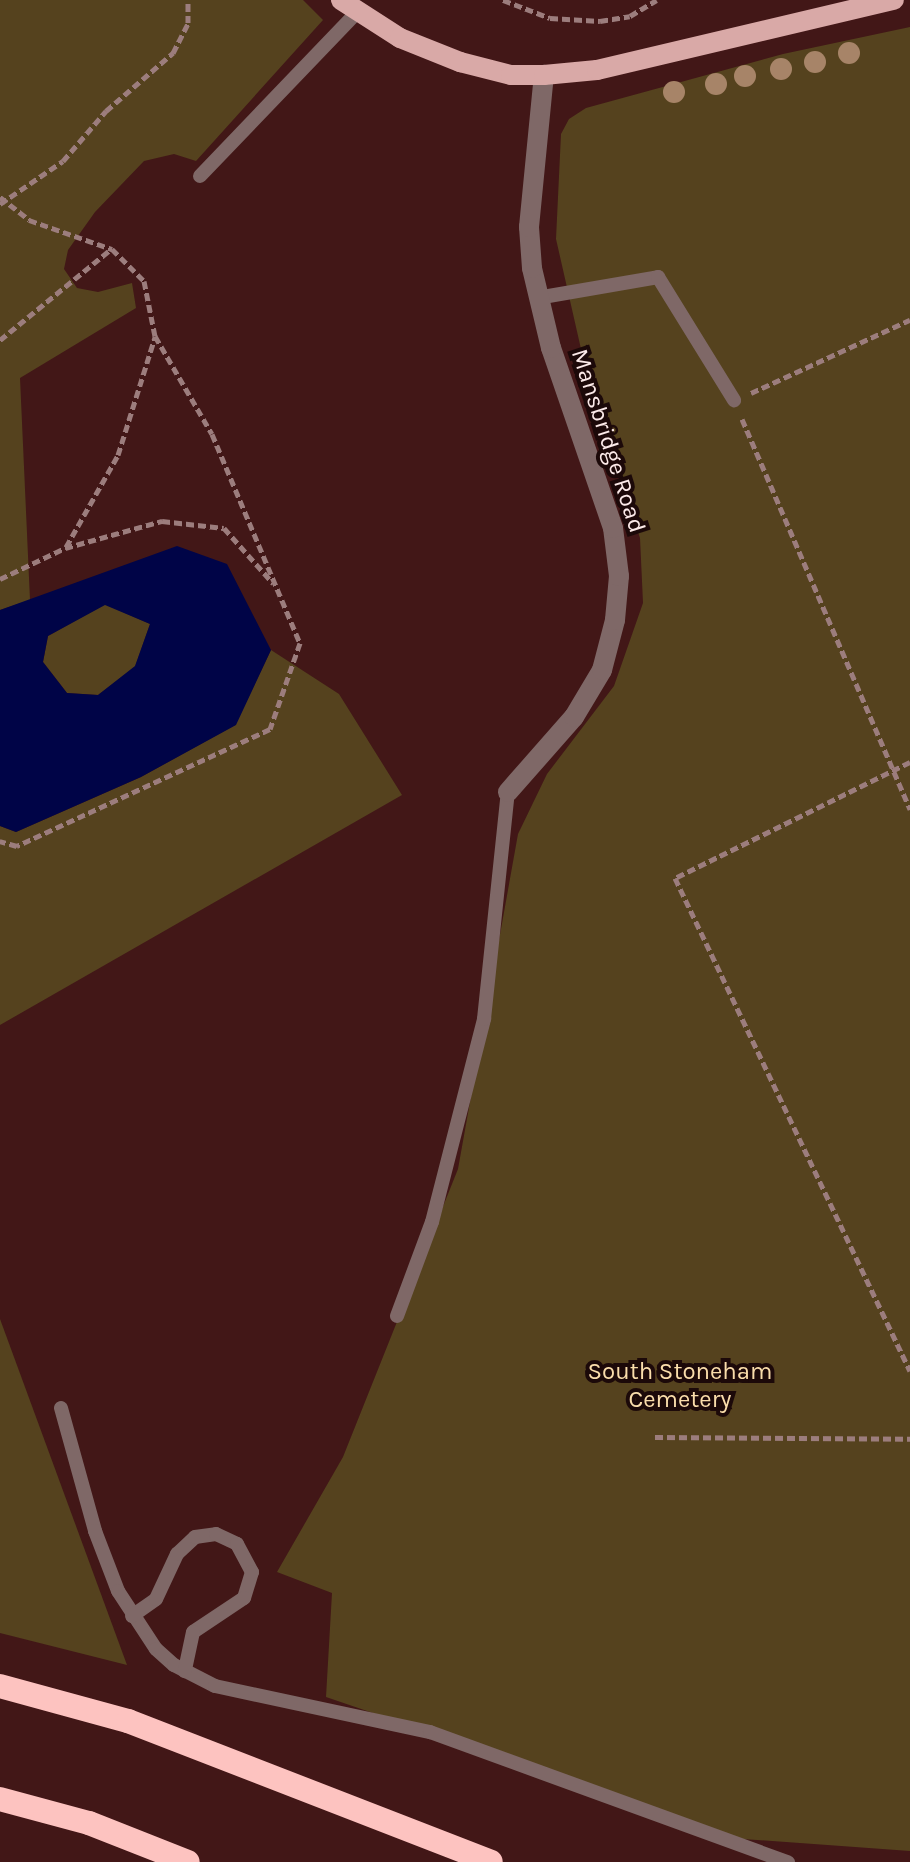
<!DOCTYPE html>
<style>
body{margin:0}
#map{position:relative;width:910px;height:1862px;overflow:hidden;background:#421717;font-family:Karla,sans-serif}
div>[style]{position:absolute}
.green>*{inset:0;background:#55421e}
.water>*{inset:0;background:#000447}
.path>*{height:5px;margin-top:-2.5px;transform-origin:0;background:repeating-linear-gradient(90deg,#9c7d7d 0 8px,transparent 0 12px)}
.lane>*{height:14px;margin:-7px;padding:0 7px;transform-origin:7px;border-radius:7px;background:#7f6867}
.street>*{height:20px;margin:-10px;padding:0 10px;transform-origin:10px;border-radius:10px;background:#7f6867}
.primary>*{height:20px;margin:-10px;padding:0 10px;transform-origin:10px;border-radius:10px;background:#d9a9a7}
.highway>*{height:24px;margin:-12px;padding:0 12px;transform-origin:12px;border-radius:12px;background:#fdc3c0}
.trees>*{width:22px;height:22px;margin:-11px;border-radius:50%;background:#a78468}
span{translate:-50% -50%;white-space:nowrap;text-align:center;line-height:1.15;-webkit-text-stroke:8px #1c0909;paint-order:stroke}
.street-label{font-size:24px;color:#fceae9}
.park-label{font-size:24px;color:#faddab}
</style>
<div id="map">
<div class="green">
<i style="clip-path:polygon(0 0,303px 0,323px 20px,196px 161px,174px 154px,144px 161px,95px 212px,68px 250px,64px 269px,77px 288px,98px 292px,132px 283px,136px 308px,20px 378px,30px 600px,0 610px)"></i>
<i style="clip-path:polygon(910px 27px,910px 1851px,743px 1839px,326px 1697px,332px 1593px,277px 1572px,343px 1457px,458px 1169px,518px 834px,547px 774px,614px 686px,643px 603px,640px 538px,591px 393px,556px 239px,561px 134px,569px 119px,586px 108px,783px 54px)"></i>
<i style="clip-path:polygon(105px 604px,150px 624px,135px 667px,98px 695px,67px 693px,43px 662px,48px 636px)"></i>
<i style="clip-path:polygon(271px 650px,339px 694px,402px 795px,0 1025px,0 826px,16px 832px,141px 777px,235px 725px)"></i>
<i style="clip-path:polygon(0 1319px,127px 1665px,0 1633px)"></i>
</div>
<div class="water">
<i style="clip-path:polygon(evenodd,177px 546px,227px 564px,271px 650px,236px 725px,141px 777px,16px 832px,0 826px,0 610px,177px 546px,105px 605px,150px 624px,135px 666px,98px 695px,67px 693px,43px 662px,48px 636px,105px 605px)"></i>
</div>
<div class="path">
<i style="left:503px;top:0;width:50px;rotate:21deg"></i>
<i style="left:550px;top:18px;width:50px;rotate:3.4deg"></i>
<i style="left:600px;top:21px;width:30px;rotate:-9deg"></i>
<i style="left:630px;top:16px;width:31px;rotate:-31deg"></i>
<i style="left:0;top:197px;width:37px;rotate:38deg"></i>
<i style="left:29px;top:220px;width:88px;rotate:19.3deg"></i>
<i style="left:112px;top:249px;width:45px;rotate:45deg"></i>
<i style="left:144px;top:281px;width:56px;rotate:78.7deg"></i>
<i style="left:155px;top:336px;width:113px;rotate:59.8deg"></i>
<i style="left:212px;top:434px;width:227px;rotate:67.2deg"></i>
<i style="left:300px;top:643px;width:91px;rotate:109.2deg"></i>
<i style="left:270px;top:729px;width:279px;rotate:155.2deg"></i>
<i style="left:17px;top:846px;width:18px;rotate:-164deg"></i>
<i style="left:0;top:204px;width:76px;rotate:-34.3deg"></i>
<i style="left:63px;top:161px;width:66px;rotate:-49.3deg"></i>
<i style="left:106px;top:111px;width:89px;rotate:-40.9deg"></i>
<i style="left:173px;top:53px;width:34px;rotate:-63deg"></i>
<i style="left:188px;top:23px;width:23px;rotate:-90deg"></i>
<i style="left:0;top:340px;width:144px;rotate:-39.3deg"></i>
<i style="left:751px;top:393px;width:175px;rotate:-24.7deg"></i>
<i style="left:742px;top:419px;width:425px;rotate:66.7deg"></i>
<i style="left:66px;top:547px;width:106px;rotate:-60.5deg"></i>
<i style="left:118px;top:455px;width:124px;rotate:-72.6deg"></i>
<i style="left:0;top:579px;width:72px;rotate:-25.5deg"></i>
<i style="left:65px;top:548px;width:101px;rotate:-15.6deg"></i>
<i style="left:162px;top:521px;width:62px;rotate:6.4deg"></i>
<i style="left:224px;top:528px;width:74px;rotate:48.3deg"></i>
<i style="left:910px;top:762px;width:262px;rotate:153.7deg"></i>
<i style="left:675px;top:878px;width:546px;rotate:64.51deg"></i>
<i style="left:655px;top:1437px;width:255px;rotate:0.4deg"></i>
</div>
<div class="lane">
<i style="left:200px;top:176px;width:227px;rotate:-46.2deg"></i>
<i style="left:537px;top:298px;width:123px;rotate:-9.8deg"></i>
<i style="left:658px;top:277px;width:145px;rotate:58.3deg"></i>
<i style="left:397px;top:1316px;width:100px;rotate:-69.6deg"></i>
<i style="left:432px;top:1222px;width:210px;rotate:-75.6deg"></i>
<i style="left:484px;top:1019px;width:228px;rotate:-84deg"></i>
<i style="left:61px;top:1408px;width:128px;rotate:74.5deg"></i>
<i style="left:95px;top:1531px;width:64px;rotate:69deg"></i>
<i style="left:118px;top:1591px;width:69px;rotate:56.8deg"></i>
<i style="left:156px;top:1649px;width:24px;rotate:42deg"></i>
<i style="left:174px;top:1665px;width:46px;rotate:27.1deg"></i>
<i style="left:215px;top:1686px;width:220px;rotate:12.1deg"></i>
<i style="left:430px;top:1732px;width:381px;rotate:20deg"></i>
<i style="left:132px;top:1616px;width:29px;rotate:-35deg"></i>
<i style="left:156px;top:1599px;width:50px;rotate:-65deg"></i>
<i style="left:177px;top:1554px;width:25px;rotate:-43deg"></i>
<i style="left:195px;top:1537px;width:21px;rotate:-8deg"></i>
<i style="left:216px;top:1534px;width:23px;rotate:25deg"></i>
<i style="left:237px;top:1544px;width:32px;rotate:62deg"></i>
<i style="left:252px;top:1572px;width:27px;rotate:107deg"></i>
<i style="left:244px;top:1598px;width:61px;rotate:146.3deg"></i>
<i style="left:193px;top:1632px;width:40px;rotate:102deg"></i>
</div>
<div class="street">
<i style="left:508px;top:792px;width:100px;rotate:-48.7deg"></i>
<i style="left:574px;top:717px;width:55px;rotate:-59.2deg"></i>
<i style="left:602px;top:670px;width:52px;rotate:-75.4deg"></i>
<i style="left:615px;top:620px;width:44px;rotate:-84.8deg"></i>
<i style="left:619px;top:576px;width:48px;rotate:-97.1deg"></i>
<i style="left:613px;top:528px;width:190px;rotate:-109deg"></i>
<i style="left:551px;top:348px;width:82px;rotate:-103.4deg"></i>
<i style="left:532px;top:268px;width:41px;rotate:-94.2deg"></i>
<i style="left:529px;top:227px;width:153px;rotate:-84.4deg"></i>
</div>
<div class="primary">
<i style="left:341px;top:0;width:70px;rotate:32.8deg"></i>
<i style="left:400px;top:38px;width:65px;rotate:21.8deg"></i>
<i style="left:460px;top:62px;width:53px;rotate:14.3deg"></i>
<i style="left:511px;top:75px;width:33px"></i>
<i style="left:544px;top:75px;width:53px;rotate:-5.4deg"></i>
<i style="left:597px;top:70px;width:305px;rotate:-13.3deg"></i>
</div>
<div class="highway">
<i style="left:0;top:1686px;width:133px;rotate:15.3deg"></i>
<i style="left:128px;top:1721px;width:389px;rotate:21.2deg"></i>
<i style="left:0;top:1799px;width:92px;rotate:15.1deg"></i>
<i style="left:89px;top:1823px;width:106px;rotate:21.5deg"></i>
</div>
<div class="trees">
<i style="left:849px;top:53px"></i>
<i style="left:815px;top:62px"></i>
<i style="left:781px;top:69px"></i>
<i style="left:745px;top:76px"></i>
<i style="left:716px;top:84px"></i>
<i style="left:674px;top:92px"></i>
</div>
<div class="street-label">
<span style="left:608px;top:441px;rotate:72deg">Mansbridge Road</span>
</div>
<div class="park-label">
<span style="left:680px;top:1386px">South Stoneham<br>Cemetery</span>
</div>
</div>
